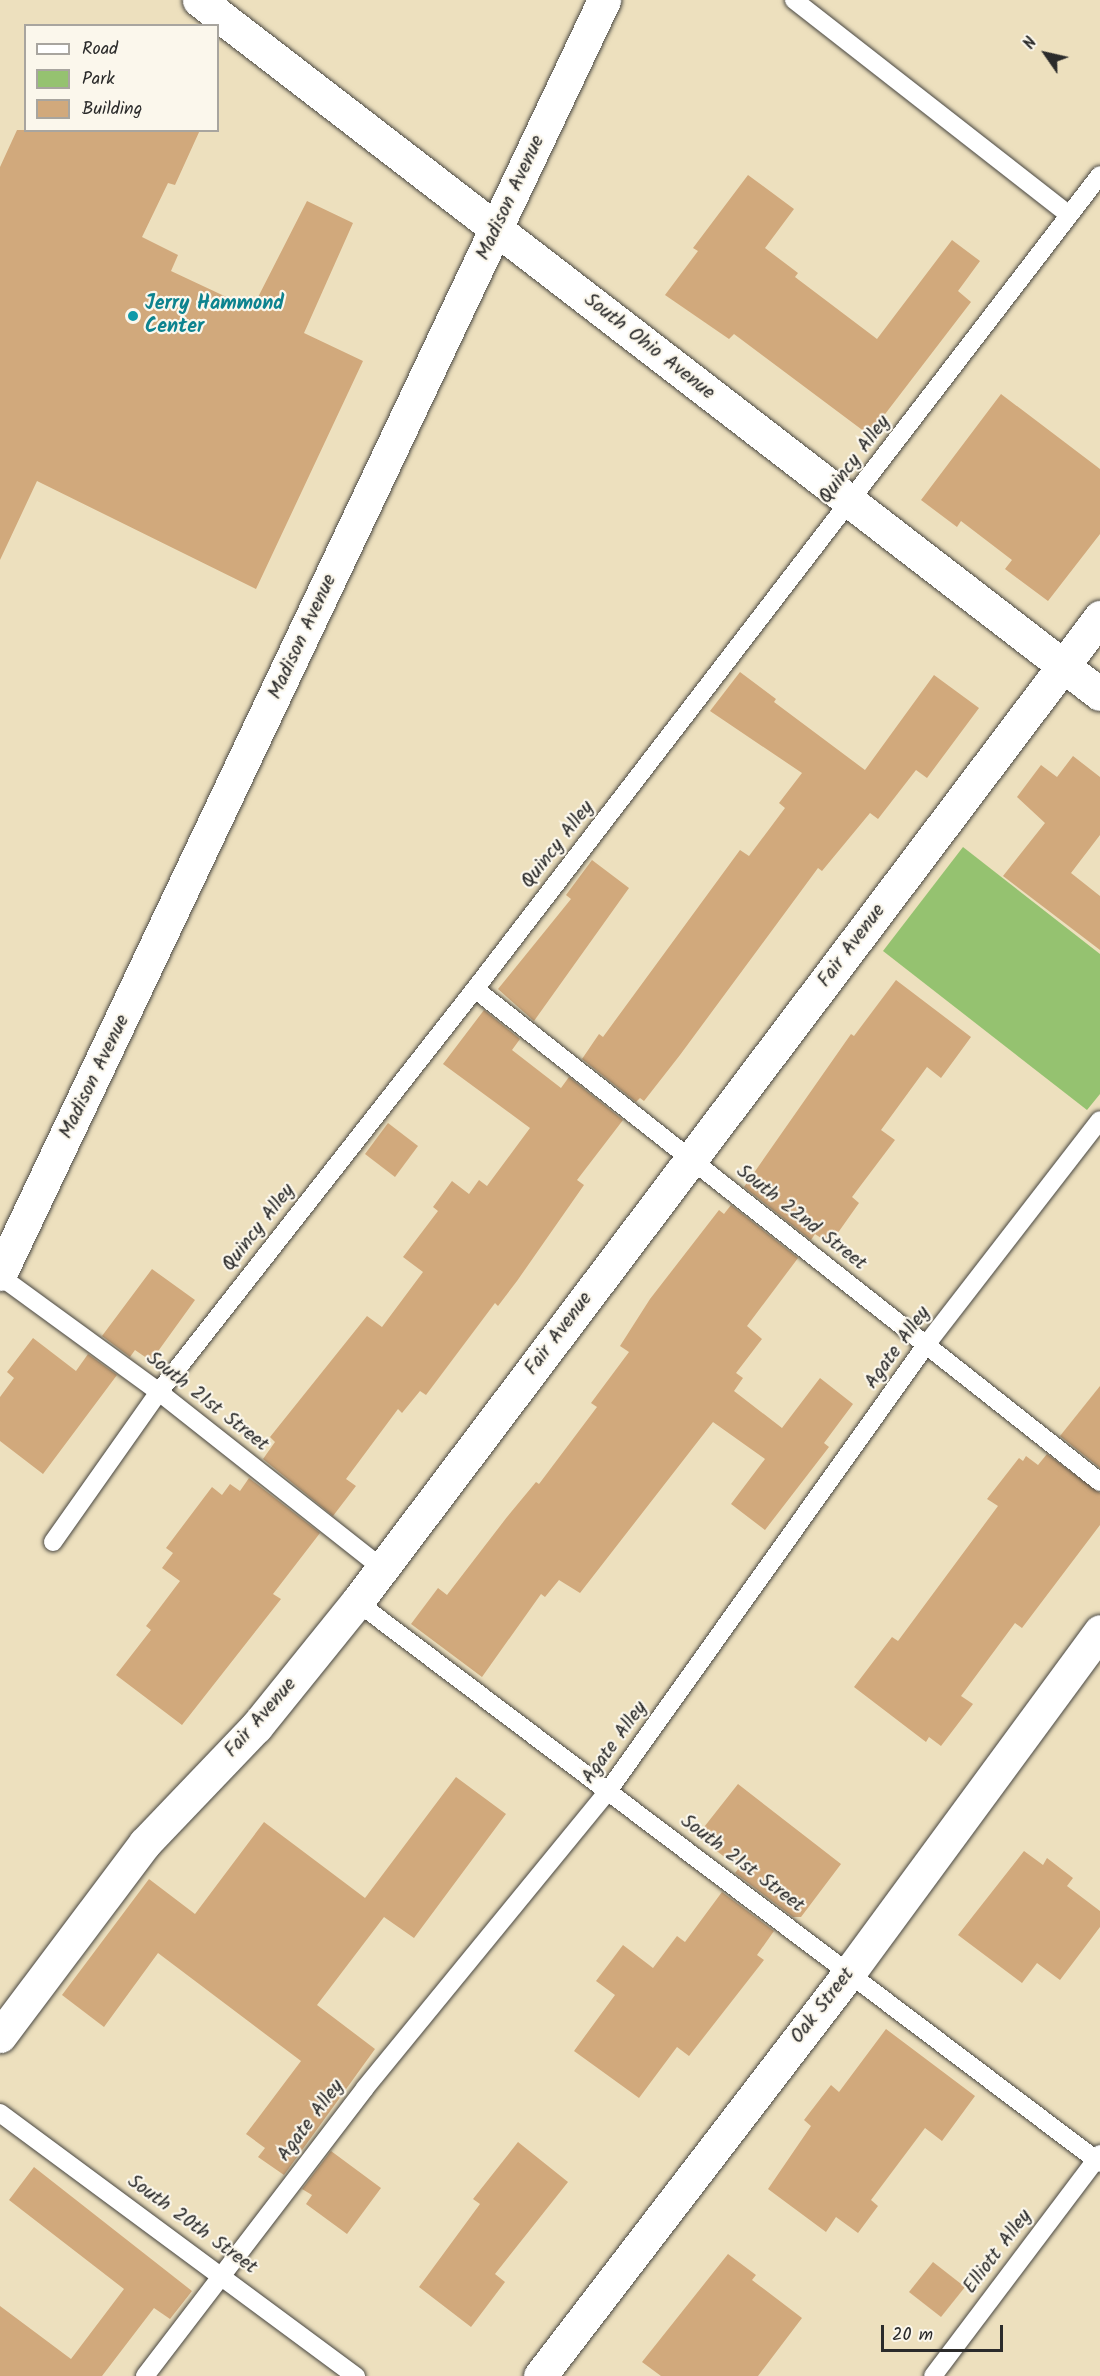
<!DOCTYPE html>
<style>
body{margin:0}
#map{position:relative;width:1100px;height:2376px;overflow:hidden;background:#ede0be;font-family:Kalam,sans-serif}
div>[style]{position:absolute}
.green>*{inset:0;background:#95c270}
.building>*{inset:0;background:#d1a97c}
.roads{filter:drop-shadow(0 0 2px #484641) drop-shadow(0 0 2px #484641)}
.service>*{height:18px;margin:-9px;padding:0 9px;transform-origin:9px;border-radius:9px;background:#fff}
.minor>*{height:33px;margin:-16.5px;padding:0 16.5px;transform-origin:16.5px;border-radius:16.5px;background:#fff}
.tertiary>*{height:33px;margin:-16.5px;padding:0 16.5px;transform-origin:16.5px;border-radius:16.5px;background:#fff}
.dots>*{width:16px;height:16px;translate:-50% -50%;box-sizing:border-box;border:3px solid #fbf7ec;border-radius:50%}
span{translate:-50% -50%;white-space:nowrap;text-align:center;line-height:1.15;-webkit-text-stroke:4.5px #fbf7ec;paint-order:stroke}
.street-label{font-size:20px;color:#2b2b2b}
.culture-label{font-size:20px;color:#0d838f;font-weight:700}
.left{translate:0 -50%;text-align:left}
.legend{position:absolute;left:24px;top:24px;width:195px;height:108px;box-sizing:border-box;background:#fbf7ec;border:2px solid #a8a59f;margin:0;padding:8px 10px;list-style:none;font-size:18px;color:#2b2b2b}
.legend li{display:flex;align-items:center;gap:12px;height:30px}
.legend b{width:30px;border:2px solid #a8a59f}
.north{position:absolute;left:1016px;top:24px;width:60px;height:60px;-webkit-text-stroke:4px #fbf7ec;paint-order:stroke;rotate:304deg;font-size:16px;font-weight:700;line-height:24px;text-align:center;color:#2b2b2b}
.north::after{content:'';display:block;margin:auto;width:21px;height:27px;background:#2b2b2b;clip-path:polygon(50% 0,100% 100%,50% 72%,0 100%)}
.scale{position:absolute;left:881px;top:2325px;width:122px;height:27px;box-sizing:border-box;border:3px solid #2b2b2b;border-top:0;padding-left:8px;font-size:18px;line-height:21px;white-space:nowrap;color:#2b2b2b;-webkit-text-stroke:4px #fbf7ec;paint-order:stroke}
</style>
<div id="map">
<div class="green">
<i style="clip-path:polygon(963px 847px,1100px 954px,1100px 1094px,1087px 1110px,883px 951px)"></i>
</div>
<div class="building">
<i style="clip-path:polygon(17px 130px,200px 130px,175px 185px,168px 183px,142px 237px,178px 255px,171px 271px,252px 309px,307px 201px,353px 223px,304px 333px,363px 361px,256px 589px,37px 481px,0 560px,0 167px)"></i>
<i style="clip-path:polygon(748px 175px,794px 209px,765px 248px,798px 273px,795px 277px,877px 339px,952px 240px,980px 261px,958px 291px,971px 302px,869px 435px,734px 334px,729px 339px,665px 295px,698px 251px,693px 248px)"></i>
<i style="clip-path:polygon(1001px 394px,1100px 469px,1100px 534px,1048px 601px,1005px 569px,1012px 560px,961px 521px,957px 527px,921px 500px)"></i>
<i style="clip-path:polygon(740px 672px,776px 699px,774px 702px,865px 770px,934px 675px,979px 708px,927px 778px,916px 770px,878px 819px,870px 813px,822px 871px,818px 868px,680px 1055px,644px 1101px,640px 1098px,636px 1102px,582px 1059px,599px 1034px,603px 1037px,740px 850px,749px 856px,785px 808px,779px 803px,802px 773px,710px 711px)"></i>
<i style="clip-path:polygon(1073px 756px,1100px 777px,1100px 835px,1071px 873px,1100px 896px,1100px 950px,1003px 876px,1045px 823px,1017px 797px,1041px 765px,1057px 777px)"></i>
<i style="clip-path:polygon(592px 860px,629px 888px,534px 1021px,498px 989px,571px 899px,566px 895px)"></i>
<i style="clip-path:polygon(896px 980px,971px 1037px,941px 1078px,927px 1067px,881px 1130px,895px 1140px,852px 1197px,859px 1203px,830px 1244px,815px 1234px,811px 1240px,744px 1187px,851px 1034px,854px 1036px)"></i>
<i style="clip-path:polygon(484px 1010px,520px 1039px,512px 1050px,561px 1088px,569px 1077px,623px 1120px,577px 1180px,584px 1185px,517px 1281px,498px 1306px,495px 1303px,426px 1395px,420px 1391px,402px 1413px,398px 1409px,346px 1479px,356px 1486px,333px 1516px,263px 1459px,275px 1442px,270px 1437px,367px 1316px,382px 1327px,423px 1272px,403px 1257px,438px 1211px,433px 1207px,452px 1181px,469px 1194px,479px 1180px,487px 1186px,530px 1128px,443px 1064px)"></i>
<i style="clip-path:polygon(388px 1123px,418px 1146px,395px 1177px,365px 1154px)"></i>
<i style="clip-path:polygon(731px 1205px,798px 1258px,747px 1326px,762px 1339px,736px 1373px,743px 1378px,734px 1391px,782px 1428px,820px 1378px,853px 1404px,824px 1443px,829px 1447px,765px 1530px,731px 1504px,765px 1459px,713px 1422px,580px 1593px,559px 1580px,545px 1597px,541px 1594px,482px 1677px,411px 1624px,438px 1588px,447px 1595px,507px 1517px,536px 1482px,539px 1484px,597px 1407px,591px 1403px,629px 1352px,620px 1346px,650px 1299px,719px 1210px,724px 1214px)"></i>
<i style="clip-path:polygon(152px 1269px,195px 1300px,151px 1361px,135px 1350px,130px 1357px,102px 1336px)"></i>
<i style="clip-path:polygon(33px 1338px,76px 1371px,88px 1354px,117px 1375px,43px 1474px,0 1441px,0 1397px,14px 1378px,7px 1372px)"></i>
<i style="clip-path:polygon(1100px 1386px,1100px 1468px,1060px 1436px)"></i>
<i style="clip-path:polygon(1047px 1454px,1100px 1493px,1100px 1525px,1022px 1628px,1015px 1623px,961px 1696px,973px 1704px,941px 1746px,929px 1737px,926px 1742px,854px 1687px,892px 1637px,898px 1641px,998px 1506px,987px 1499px,1019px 1458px,1023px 1461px,1026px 1456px,1038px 1465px)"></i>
<i style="clip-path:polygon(249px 1478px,320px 1533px,273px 1594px,281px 1599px,182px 1725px,116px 1675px,151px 1630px,146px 1626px,180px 1581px,162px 1568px,173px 1553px,166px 1548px,212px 1487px,222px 1495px,230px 1484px,240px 1491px)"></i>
<i style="clip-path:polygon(456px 1777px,506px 1814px,414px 1938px,384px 1917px,317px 2005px,375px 2049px,284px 2175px,258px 2157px,265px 2148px,246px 2134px,301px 2061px,158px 1953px,104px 2027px,62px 1995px,149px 1879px,195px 1914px,264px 1822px,365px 1898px)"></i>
<i style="clip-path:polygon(738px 1784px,841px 1864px,801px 1917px,793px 1917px,735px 1873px,739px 1868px,697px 1836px)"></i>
<i style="clip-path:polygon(1024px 1851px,1043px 1865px,1047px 1858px,1073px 1878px,1067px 1886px,1100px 1911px,1100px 1927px,1060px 1980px,1037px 1963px,1022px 1983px,958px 1935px)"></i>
<i style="clip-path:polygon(722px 1892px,774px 1931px,757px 1955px,764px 1960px,689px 2056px,677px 2047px,639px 2098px,574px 2051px,615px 1995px,596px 1981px,623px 1945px,653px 1968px,677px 1936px,685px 1942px)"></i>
<i style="clip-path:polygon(886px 2029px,975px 2096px,942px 2141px,925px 2128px,871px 2200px,878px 2206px,858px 2233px,836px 2217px,826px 2232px,768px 2189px,811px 2126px,804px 2120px,831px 2085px,839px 2092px)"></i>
<i style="clip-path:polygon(518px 2142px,568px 2182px,495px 2274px,505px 2282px,471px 2327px,419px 2287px,480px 2204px,473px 2199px)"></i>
<i style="clip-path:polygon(331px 2151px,381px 2188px,347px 2234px,306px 2204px,312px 2195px,302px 2189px)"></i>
<i style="clip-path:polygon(34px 2167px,192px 2291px,170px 2319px,154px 2308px,102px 2376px,0 2376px,0 2306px,71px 2359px,124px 2289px,9px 2200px)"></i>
<i style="clip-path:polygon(728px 2254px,756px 2275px,752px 2280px,802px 2318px,758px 2376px,661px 2376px,642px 2362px)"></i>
<i style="clip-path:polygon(933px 2262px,965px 2287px,941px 2317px,909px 2292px)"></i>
</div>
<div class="roads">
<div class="service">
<i style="left:794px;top:0;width:349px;rotate:38deg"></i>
<i style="left:475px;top:989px;width:796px;rotate:38.27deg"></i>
<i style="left:0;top:1276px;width:197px;rotate:36.1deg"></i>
<i style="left:159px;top:1392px;width:285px;rotate:38.3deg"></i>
<i style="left:53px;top:1542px;width:184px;rotate:-54.8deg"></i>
<i style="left:159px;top:1392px;width:512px;rotate:-51.9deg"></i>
<i style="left:475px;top:989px;width:1026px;rotate:-52.48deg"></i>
<i style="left:357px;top:1602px;width:931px;rotate:37.05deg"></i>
<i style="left:0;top:2113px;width:443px;rotate:36.5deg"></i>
<i style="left:145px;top:2376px;width:362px;rotate:-52.6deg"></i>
<i style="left:365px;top:2088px;width:384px;rotate:-50.7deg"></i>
<i style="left:608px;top:1791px;width:548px;rotate:-54.51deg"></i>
<i style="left:926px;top:1345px;width:284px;rotate:-52.3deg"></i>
<i style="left:933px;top:2376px;width:278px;rotate:-53deg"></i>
</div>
<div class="minor">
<i style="left:0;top:1274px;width:1410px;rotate:-64.63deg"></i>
<i style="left:0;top:2036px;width:241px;rotate:-53.1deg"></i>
<i style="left:145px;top:1843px;width:161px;rotate:-46.3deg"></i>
<i style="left:256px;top:1727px;width:161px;rotate:-51.1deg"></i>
<i style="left:357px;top:1602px;width:1234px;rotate:-52.97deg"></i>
<i style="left:540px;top:2376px;width:508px;rotate:-52.52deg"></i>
<i style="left:849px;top:1973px;width:424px;rotate:-53.7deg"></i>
</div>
<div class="tertiary">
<i style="left:199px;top:0;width:1137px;rotate:37.61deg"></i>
</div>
</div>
<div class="dots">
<i style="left:133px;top:316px;background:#0f9aa8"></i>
</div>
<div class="street-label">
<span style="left:511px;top:198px;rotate:-65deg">Madison Avenue</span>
<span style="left:649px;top:347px;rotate:38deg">South Ohio Avenue</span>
<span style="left:855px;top:460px;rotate:-53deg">Quincy Alley</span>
<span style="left:303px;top:637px;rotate:-65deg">Madison Avenue</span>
<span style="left:558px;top:845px;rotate:-52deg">Quincy Alley</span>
<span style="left:852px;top:946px;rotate:-53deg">Fair Avenue</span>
<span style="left:95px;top:1077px;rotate:-64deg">Madison Avenue</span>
<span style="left:801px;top:1218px;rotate:38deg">South 22nd Street</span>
<span style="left:259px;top:1228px;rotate:-52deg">Quincy Alley</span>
<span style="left:559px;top:1334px;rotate:-53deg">Fair Avenue</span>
<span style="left:898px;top:1348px;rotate:-54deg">Agate Alley</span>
<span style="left:207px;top:1402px;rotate:38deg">South 21st Street</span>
<span style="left:261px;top:1718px;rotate:-49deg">Fair Avenue</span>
<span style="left:615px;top:1743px;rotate:-54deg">Agate Alley</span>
<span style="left:742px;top:1864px;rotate:37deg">South 21st Street</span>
<span style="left:823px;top:2006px;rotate:-52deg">Oak Street</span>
<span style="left:311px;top:2121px;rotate:-53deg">Agate Alley</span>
<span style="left:192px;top:2225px;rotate:36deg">South 20th Street</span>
<span style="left:998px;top:2252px;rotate:-53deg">Elliott Alley</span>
</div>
<div class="culture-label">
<span class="left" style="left:145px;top:316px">Jerry Hammond<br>Center</span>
</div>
<ul class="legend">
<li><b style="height:8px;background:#fff"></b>Road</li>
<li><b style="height:16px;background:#95c270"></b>Park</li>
<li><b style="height:16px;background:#d1a97c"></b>Building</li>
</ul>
<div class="north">N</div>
<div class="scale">20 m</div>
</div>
